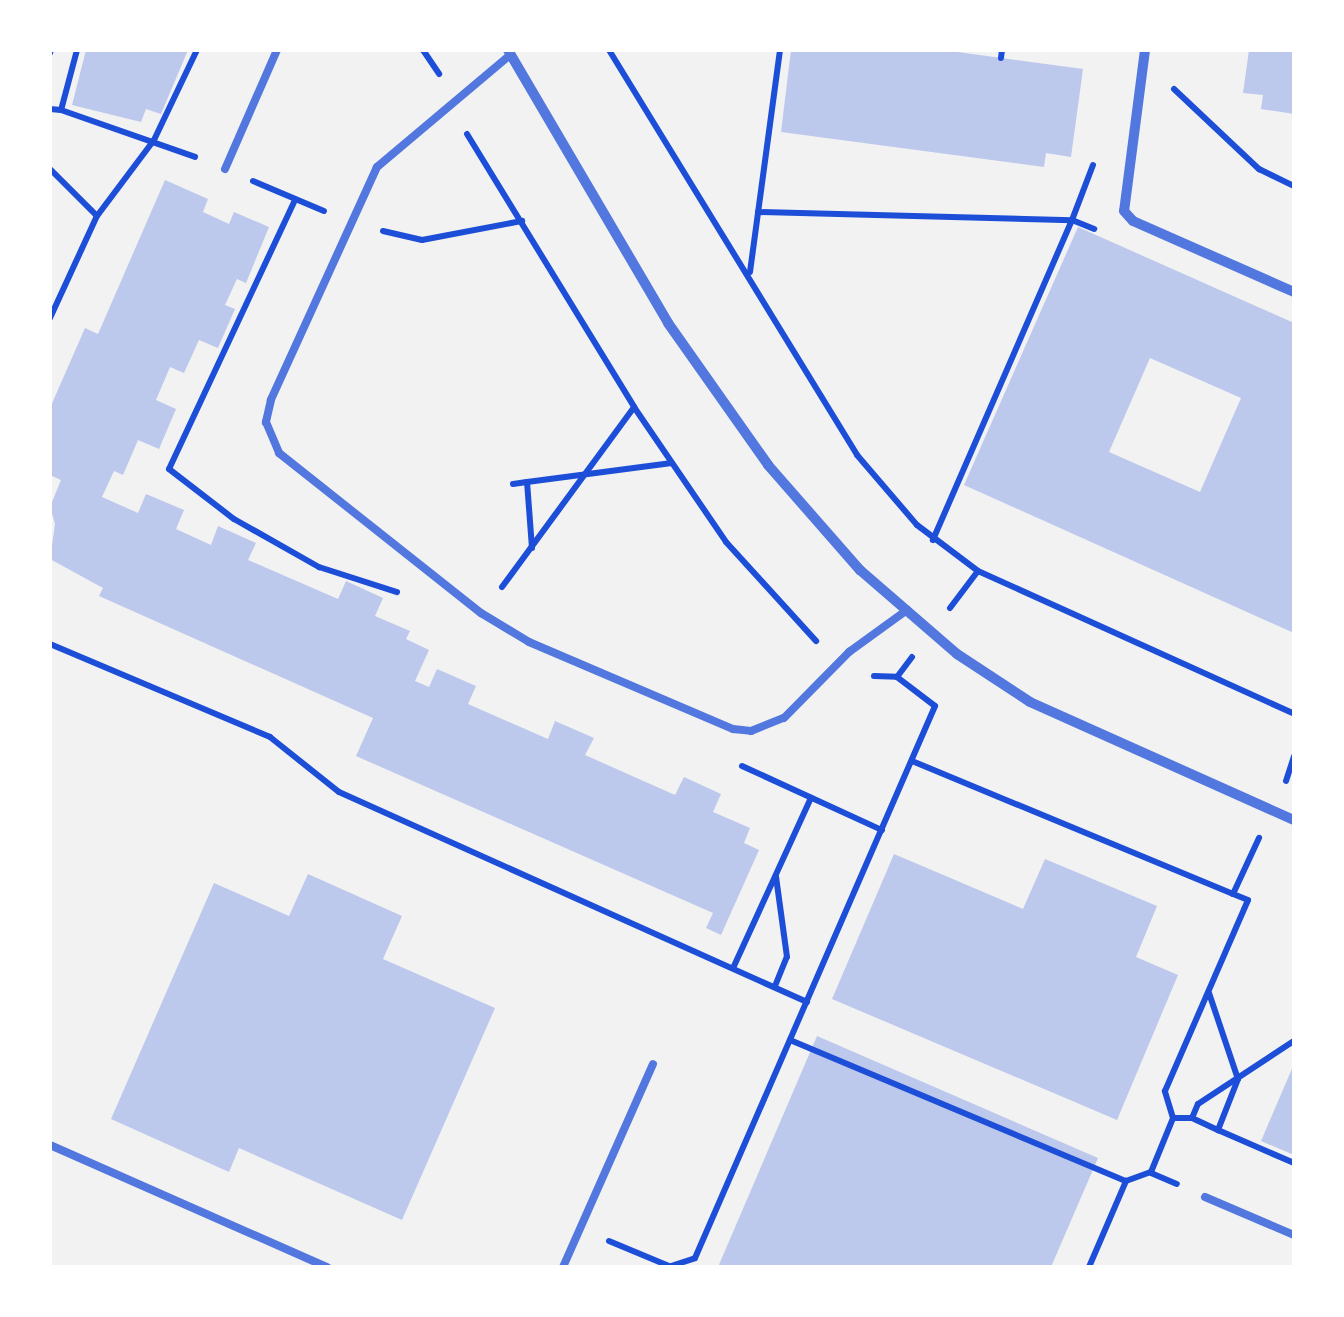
<!DOCTYPE html>
<style>
body{margin:0}
#map{position:relative;width:1344px;height:1317px;overflow:hidden;background:#f2f2f2;font-family:Overpass,sans-serif}
div>[style]{position:absolute}
.building>*{inset:0;background:#bdc9ec}
.path>*{height:6px;margin:-3px;padding:0 3px;transform-origin:3px;border-radius:3px;background:#1d4ed8}
.service>*{height:8px;margin:-4px;padding:0 4px;transform-origin:4px;border-radius:4px;background:#5277de}
.minor>*{height:10px;margin:-5px;padding:0 5px;transform-origin:5px;border-radius:5px;background:#5277de}
span{translate:-50% -50%;white-space:nowrap;text-align:center;line-height:1.15;-webkit-text-stroke:10px #fff;paint-order:stroke}
.frame{position:absolute;inset:0;border:52px solid #fff;pointer-events:none}
</style>
<div id="map">
<div class="building">
<i style="clip-path:polygon(86px 50px,188px 50px,161px 114px,146px 109px,141px 122px,72px 105px)"></i>
<i style="clip-path:polygon(791px 50px,943px 50px,1083px 69px,1071px 157px,1046px 153px,1044px 167px,781px 132px)"></i>
<i style="clip-path:polygon(1249px 50px,1294px 50px,1294px 114px,1261px 109px,1263px 95px,1243px 93px)"></i>
<i style="clip-path:polygon(165px 180px,208px 199px,203px 212px,229px 224px,234px 212px,269px 227px,246px 283px,237px 279px,225px 305px,235px 309px,218px 348px,199px 340px,184px 373px,170px 367px,156px 400px,176px 409px,159px 449px,138px 440px,123px 475px,114px 471px,102px 497px,138px 513px,146px 494px,184px 510px,176px 529px,211px 545px,218px 526px,256px 543px,248px 560px,338px 599px,346px 581px,383px 598px,375px 616px,410px 631px,406px 639px,429px 650px,415px 681px,429px 687px,437px 669px,476px 686px,468px 704px,548px 739px,555px 721px,594px 738px,585px 755px,675px 795px,684px 777px,721px 794px,713px 812px,750px 828px,744px 843px,759px 850px,721px 935px,706px 928px,713px 913px,356px 756px,373px 718px,99px 596px,103px 588px,50px 559px,55px 524px,50px 507px,61px 480px,50px 475px,50px 408px,85px 328px,98px 334px)"></i>
<i style="clip-path:polygon(evenodd,1078px 227px,1294px 323px,1294px 633px,964px 485px,1078px 227px,1150px 358px,1241px 398px,1200px 492px,1109px 452px,1150px 358px)"></i>
<i style="clip-path:polygon(894px 854px,1023px 909px,1045px 859px,1157px 906px,1136px 957px,1178px 975px,1117px 1120px,832px 999px)"></i>
<i style="clip-path:polygon(308px 874px,402px 916px,383px 959px,495px 1008px,402px 1220px,239px 1148px,229px 1172px,111px 1119px,214px 883px,289px 916px)"></i>
<i style="clip-path:polygon(817px 1036px,1098px 1158px,1051px 1267px,718px 1267px)"></i>
<i style="clip-path:polygon(1294px 1064px,1294px 1155px,1261px 1141px)"></i>
</div>
<div class="path">
<i style="left:77px;top:50px;width:62px;rotate:104.9deg"></i>
<i style="left:61px;top:110px;width:142px;rotate:19.3deg"></i>
<i style="left:423px;top:50px;width:29px;rotate:56deg"></i>
<i style="left:609px;top:50px;width:475px;rotate:58.5deg"></i>
<i style="left:857px;top:455px;width:92px;rotate:49.4deg"></i>
<i style="left:917px;top:525px;width:76px;rotate:37deg"></i>
<i style="left:978px;top:571px;width:347px;rotate:24.3deg"></i>
<i style="left:50px;top:53px;width:3px;rotate:-72deg"></i>
<i style="left:1001px;top:58px;width:8px;rotate:-83deg"></i>
<i style="left:1174px;top:89px;width:117px;rotate:43.3deg"></i>
<i style="left:1259px;top:169px;width:39px;rotate:26deg"></i>
<i style="left:50px;top:109px;width:11px;rotate:5deg"></i>
<i style="left:467px;top:134px;width:320px;rotate:58.5deg"></i>
<i style="left:634px;top:407px;width:163px;rotate:55.7deg"></i>
<i style="left:726px;top:542px;width:134px;rotate:47.7deg"></i>
<i style="left:1093px;top:165px;width:59px;rotate:110.9deg"></i>
<i style="left:1072px;top:220px;width:24px;rotate:22deg"></i>
<i style="left:50px;top:169px;width:66px;rotate:45deg"></i>
<i style="left:253px;top:181px;width:77px;rotate:22.9deg"></i>
<i style="left:295px;top:200px;width:297px;rotate:115.1deg"></i>
<i style="left:169px;top:469px;width:82px;rotate:37.6deg"></i>
<i style="left:234px;top:519px;width:98px;rotate:29.5deg"></i>
<i style="left:319px;top:567px;width:82px;rotate:17.8deg"></i>
<i style="left:758px;top:212px;width:314px;rotate:1.5deg"></i>
<i style="left:1072px;top:220px;width:349px;rotate:113.5deg"></i>
<i style="left:383px;top:231px;width:40px;rotate:13deg"></i>
<i style="left:422px;top:240px;width:102px;rotate:-10.8deg"></i>
<i style="left:750px;top:272px;width:224px;rotate:-82.3deg"></i>
<i style="left:50px;top:318px;width:112px;rotate:-65.3deg"></i>
<i style="left:97px;top:216px;width:95px;rotate:-53.1deg"></i>
<i style="left:154px;top:140px;width:100px;rotate:-64.5deg"></i>
<i style="left:513px;top:484px;width:14px;rotate:-8deg"></i>
<i style="left:532px;top:548px;width:66px;rotate:-94.3deg"></i>
<i style="left:527px;top:482px;width:146px;rotate:-7.5deg"></i>
<i style="left:502px;top:587px;width:223px;rotate:-53.7deg"></i>
<i style="left:950px;top:608px;width:46px;rotate:-52.9deg"></i>
<i style="left:50px;top:644px;width:239px;rotate:22.9deg"></i>
<i style="left:270px;top:737px;width:88px;rotate:38.6deg"></i>
<i style="left:339px;top:792px;width:513px;rotate:24.17deg"></i>
<i style="left:874px;top:676px;width:23px;rotate:2deg"></i>
<i style="left:897px;top:677px;width:25px;rotate:-53deg"></i>
<i style="left:912px;top:761px;width:347px;rotate:22.5deg"></i>
<i style="left:742px;top:766px;width:154px;rotate:24.6deg"></i>
<i style="left:1286px;top:781px;width:26px;rotate:-72deg"></i>
<i style="left:734px;top:966px;width:185px;rotate:-65.4deg"></i>
<i style="left:775px;top:986px;width:31px;rotate:-68deg"></i>
<i style="left:787px;top:957px;width:81px;rotate:-97.8deg"></i>
<i style="left:1209px;top:993px;width:91px;rotate:71.4deg"></i>
<i style="left:1238px;top:1079px;width:55px;rotate:111.4deg"></i>
<i style="left:1218px;top:1130px;width:83px;rotate:23.5deg"></i>
<i style="left:790px;top:1040px;width:364px;rotate:22.8deg"></i>
<i style="left:1173px;top:1118px;width:19px"></i>
<i style="left:1192px;top:1118px;width:29px;rotate:25deg"></i>
<i style="left:1192px;top:1118px;width:15px;rotate:-67deg"></i>
<i style="left:1198px;top:1104px;width:115px;rotate:-33.3deg"></i>
<i style="left:1151px;top:1173px;width:28px;rotate:23deg"></i>
<i style="left:609px;top:1241px;width:65px;rotate:22.6deg"></i>
<i style="left:668px;top:1267px;width:28px;rotate:-18deg"></i>
<i style="left:695px;top:1258px;width:602px;rotate:-66.5deg"></i>
<i style="left:935px;top:706px;width:48px;rotate:-142.7deg"></i>
<i style="left:1089px;top:1267px;width:94px;rotate:-66.7deg"></i>
<i style="left:1126px;top:1181px;width:27px;rotate:-20deg"></i>
<i style="left:1151px;top:1172px;width:58px;rotate:-67.8deg"></i>
<i style="left:1173px;top:1118px;width:28px;rotate:-107deg"></i>
<i style="left:1165px;top:1091px;width:208px;rotate:-66.5deg"></i>
<i style="left:1248px;top:900px;width:16px;rotate:-158deg"></i>
<i style="left:1233px;top:894px;width:62px;rotate:-65.1deg"></i>
</div>
<div class="service">
<i style="left:510px;top:55px;width:174px;rotate:139.9deg"></i>
<i style="left:377px;top:167px;width:256px;rotate:114.5deg"></i>
<i style="left:271px;top:400px;width:23px;rotate:103deg"></i>
<i style="left:266px;top:422px;width:34px;rotate:67deg"></i>
<i style="left:279px;top:453px;width:258px;rotate:38.4deg"></i>
<i style="left:481px;top:613px;width:56px;rotate:31.1deg"></i>
<i style="left:529px;top:642px;width:222px;rotate:23.1deg"></i>
<i style="left:733px;top:729px;width:18px;rotate:6deg"></i>
<i style="left:751px;top:731px;width:35px;rotate:-22deg"></i>
<i style="left:784px;top:718px;width:93px;rotate:-45.4deg"></i>
<i style="left:849px;top:652px;width:72px;rotate:-35.9deg"></i>
<i style="left:225px;top:169px;width:130px;rotate:-66.4deg"></i>
<i style="left:50px;top:1145px;width:303px;rotate:23.8deg"></i>
<i style="left:1205px;top:1197px;width:97px;rotate:23.1deg"></i>
<i style="left:563px;top:1267px;width:222px;rotate:-66.1deg"></i>
</div>
<div class="minor">
<i style="left:508px;top:50px;width:316px;rotate:59.6deg"></i>
<i style="left:668px;top:323px;width:174px;rotate:54.8deg"></i>
<i style="left:768px;top:465px;width:140px;rotate:48.8deg"></i>
<i style="left:860px;top:570px;width:128px;rotate:40.9deg"></i>
<i style="left:957px;top:654px;width:87px;rotate:33.3deg"></i>
<i style="left:1030px;top:702px;width:289px;rotate:24.1deg"></i>
<i style="left:1145px;top:50px;width:162px;rotate:97.4deg"></i>
<i style="left:1124px;top:211px;width:13px;rotate:48deg"></i>
<i style="left:1133px;top:221px;width:176px;rotate:23.8deg"></i>
</div>
<div class="frame"></div>
</div>
